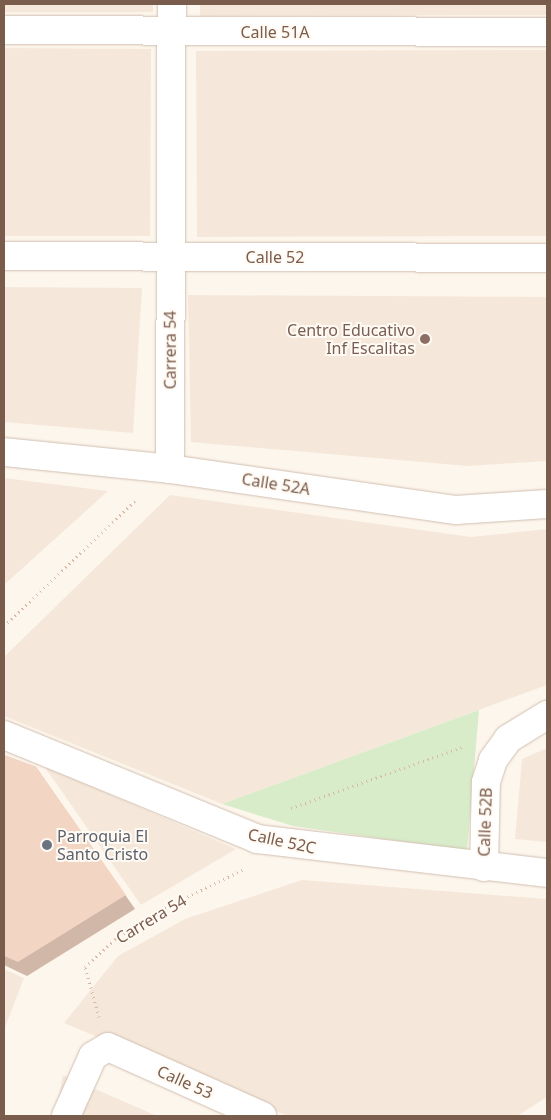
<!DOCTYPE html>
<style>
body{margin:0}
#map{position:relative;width:551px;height:1120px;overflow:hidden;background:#fdf6ec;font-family:"Noto Sans",sans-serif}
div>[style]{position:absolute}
.residential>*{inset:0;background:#f5e8da}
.green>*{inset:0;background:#d8ecc9}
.path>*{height:3px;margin-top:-1.5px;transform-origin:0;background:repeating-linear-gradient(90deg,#d9b8a5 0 1px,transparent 0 5px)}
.roads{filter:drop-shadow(0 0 1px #d1beb0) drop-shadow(0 0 1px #d1beb0)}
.minor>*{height:28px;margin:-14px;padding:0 14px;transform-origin:14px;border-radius:14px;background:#fff}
.tertiary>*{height:28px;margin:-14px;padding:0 14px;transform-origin:14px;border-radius:14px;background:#fff}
.secondary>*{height:28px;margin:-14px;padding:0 14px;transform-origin:14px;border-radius:14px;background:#fff}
.wall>*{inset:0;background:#d1b7a8}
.building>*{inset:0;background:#f3d5c3}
.dots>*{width:14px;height:14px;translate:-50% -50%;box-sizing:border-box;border:2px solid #fffaf3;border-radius:50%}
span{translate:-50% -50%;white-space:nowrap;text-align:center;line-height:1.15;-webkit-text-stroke:4px #fffaf3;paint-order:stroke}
.street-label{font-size:16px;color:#7a5c4d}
.education-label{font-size:16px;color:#785e54}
.right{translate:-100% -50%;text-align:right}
.worship-label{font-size:16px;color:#5b616d}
.left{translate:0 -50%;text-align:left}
.frame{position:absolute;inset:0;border:5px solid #7a5c4d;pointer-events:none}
</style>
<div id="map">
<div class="residential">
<i style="clip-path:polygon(4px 4px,153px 4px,153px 12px,4px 12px)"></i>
<i style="clip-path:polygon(200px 4px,547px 4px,547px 15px,200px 16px)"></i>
<i style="clip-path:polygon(4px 48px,151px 49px,150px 236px,4px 236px)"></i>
<i style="clip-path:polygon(547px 50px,547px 236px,197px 237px,196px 51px)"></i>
<i style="clip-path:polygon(4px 287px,142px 288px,133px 433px,4px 422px)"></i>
<i style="clip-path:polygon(188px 295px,547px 297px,547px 461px,468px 466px,191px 442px)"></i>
<i style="clip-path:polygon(4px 478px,108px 491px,4px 585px)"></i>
<i style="clip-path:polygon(170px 495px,471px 537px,547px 529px,547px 685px,222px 804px,4px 716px,4px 657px)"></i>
<i style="clip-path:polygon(547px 748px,547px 842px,515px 839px,522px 759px)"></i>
<i style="clip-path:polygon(44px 766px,236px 849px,141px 905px)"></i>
<i style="clip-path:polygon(302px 880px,547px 899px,547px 1097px,517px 1116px,288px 1116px,64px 1023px,118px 956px,185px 919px)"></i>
<i style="clip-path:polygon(4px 969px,24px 978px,4px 1030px)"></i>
<i style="clip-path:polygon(63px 1075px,157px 1116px,55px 1116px)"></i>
</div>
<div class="green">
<i style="clip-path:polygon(479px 710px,467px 851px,293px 826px,222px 804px)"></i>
</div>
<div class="path">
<i style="left:4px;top:626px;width:182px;rotate:-43.7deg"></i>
<i style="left:291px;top:808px;width:182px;rotate:-19.6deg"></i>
<i style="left:99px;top:1017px;width:52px;rotate:-105.6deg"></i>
<i style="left:85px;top:967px;width:41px;rotate:-43deg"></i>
<i style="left:115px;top:939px;width:49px;rotate:-33.4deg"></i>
<i style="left:156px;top:912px;width:98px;rotate:-26deg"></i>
</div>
<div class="roads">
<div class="minor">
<i style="left:4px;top:30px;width:543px;rotate:0.21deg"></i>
<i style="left:170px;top:469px;width:289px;rotate:8.2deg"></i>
<i style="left:456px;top:510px;width:91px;rotate:-3.8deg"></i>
<i style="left:4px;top:735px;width:274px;rotate:22.3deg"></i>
<i style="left:257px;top:839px;width:292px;rotate:6.7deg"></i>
<i style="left:484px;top:867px;width:85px;rotate:-88.7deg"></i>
<i style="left:486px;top:782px;width:23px;rotate:-72deg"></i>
<i style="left:493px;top:760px;width:26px;rotate:-54deg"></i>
<i style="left:508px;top:739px;width:46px;rotate:-31.6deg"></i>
<i style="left:66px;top:1116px;width:66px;rotate:-65.8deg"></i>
<i style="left:93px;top:1056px;width:17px;rotate:-31deg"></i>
<i style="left:108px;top:1047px;width:169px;rotate:24.1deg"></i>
</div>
<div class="tertiary">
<i style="left:4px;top:256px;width:543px;rotate:0.21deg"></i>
</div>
<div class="secondary">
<i style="left:4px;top:452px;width:167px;rotate:5.8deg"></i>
<i style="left:170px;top:469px;width:465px;rotate:-89.8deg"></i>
</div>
</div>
<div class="wall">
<i style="clip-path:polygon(4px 755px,36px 767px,135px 909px,27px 976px,4px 965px)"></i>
</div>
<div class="building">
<i style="clip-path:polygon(4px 755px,36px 767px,126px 895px,18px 962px,4px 956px)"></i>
</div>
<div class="dots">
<i style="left:425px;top:339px;background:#8d6e63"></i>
<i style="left:47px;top:845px;background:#6b7280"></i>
</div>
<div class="street-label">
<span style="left:275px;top:32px">Calle 51A</span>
<span style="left:275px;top:257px">Calle 52</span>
<span style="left:170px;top:350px;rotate:-90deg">Carrera 54</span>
<span style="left:276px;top:484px;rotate:9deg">Calle 52A</span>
<span style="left:485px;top:822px;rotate:-88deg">Calle 52B</span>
<span style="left:282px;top:841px;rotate:12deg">Calle 52C</span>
<span style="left:151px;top:919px;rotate:-31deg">Carrera 54</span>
<span style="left:185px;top:1082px;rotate:24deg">Calle 53</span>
</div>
<div class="education-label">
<span class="right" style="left:415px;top:339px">Centro Educativo<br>Inf Escalitas</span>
</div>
<div class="worship-label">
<span class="left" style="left:57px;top:845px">Parroquia El<br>Santo Cristo</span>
</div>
<div class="frame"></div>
</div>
